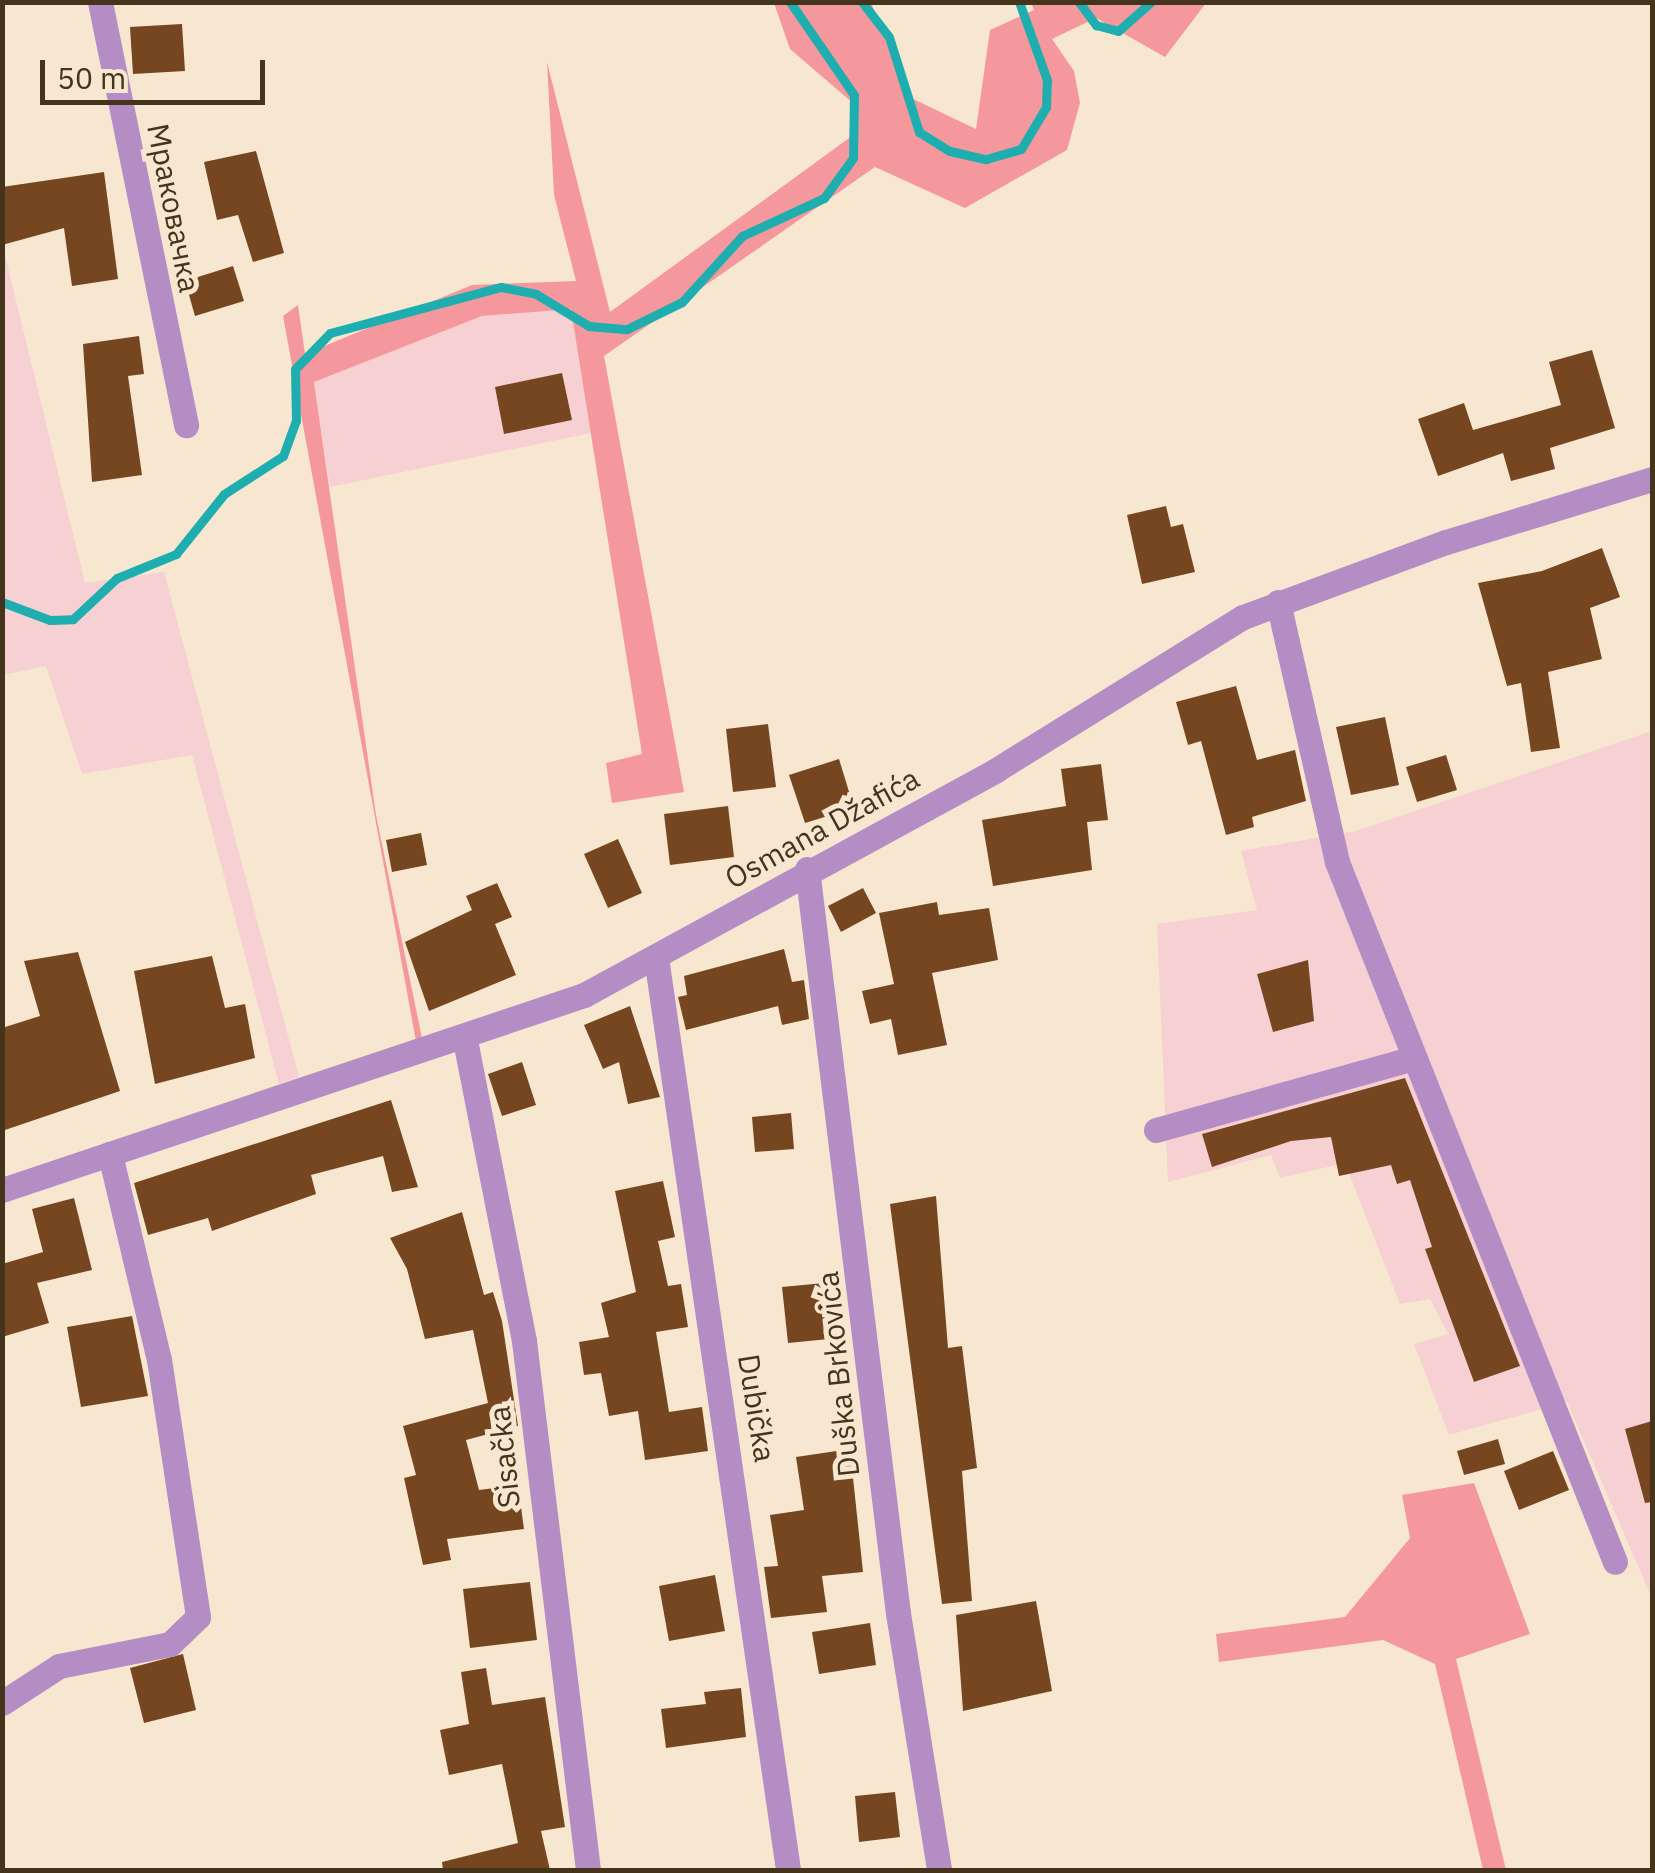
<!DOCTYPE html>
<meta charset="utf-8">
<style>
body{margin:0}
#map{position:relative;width:1655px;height:1873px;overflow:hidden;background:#f8e7d0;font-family:"IBM Plex Sans",sans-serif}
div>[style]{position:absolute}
.green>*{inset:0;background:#f6d0d2}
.forest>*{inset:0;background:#f4989e}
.stream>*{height:9px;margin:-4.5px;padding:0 4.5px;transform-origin:4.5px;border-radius:4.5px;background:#1faeaf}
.building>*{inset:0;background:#764621}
.minor>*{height:25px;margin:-12.5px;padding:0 12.5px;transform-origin:12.5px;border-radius:12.5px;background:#b48dc4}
span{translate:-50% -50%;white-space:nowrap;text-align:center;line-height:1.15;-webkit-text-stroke:10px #f8e7d0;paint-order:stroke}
.street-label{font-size:30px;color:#45341c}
.frame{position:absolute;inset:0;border:5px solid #45341c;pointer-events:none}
.scale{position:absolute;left:40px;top:60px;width:225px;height:45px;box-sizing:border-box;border:5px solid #45341c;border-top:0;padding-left:12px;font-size:30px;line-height:35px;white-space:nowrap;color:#45341c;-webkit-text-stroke:8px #f8e7d0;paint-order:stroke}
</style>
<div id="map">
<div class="green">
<i style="clip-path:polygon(2px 243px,85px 583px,164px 572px,299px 1077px,279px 1084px,192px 755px,82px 774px,46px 666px,3px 675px)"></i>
<i style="clip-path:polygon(572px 308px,596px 432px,330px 487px,314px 382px,482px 316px)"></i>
<i style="clip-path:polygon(1652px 731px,1652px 1598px,1567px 1402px,1449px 1435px,1414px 1344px,1448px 1334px,1430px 1299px,1400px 1304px,1345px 1163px,1280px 1178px,1271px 1155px,1168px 1182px,1157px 924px,1257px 910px,1241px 851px,1356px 831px)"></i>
</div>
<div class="forest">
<i style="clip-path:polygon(774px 3px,871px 3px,911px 98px,976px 129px,990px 30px,1034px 10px,1031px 3px,1206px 3px,1165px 57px,1096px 18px,1052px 39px,1074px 71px,1080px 103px,1067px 150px,965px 208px,875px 167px,604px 356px,684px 792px,612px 803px,606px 763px,642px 754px,571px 309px,482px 316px,314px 382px,376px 815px,422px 1038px,416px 1041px,283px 316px,298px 305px,305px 354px,472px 285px,576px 281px,554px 195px,547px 62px,610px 312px,856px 133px,854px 104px,790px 49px)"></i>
<i style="clip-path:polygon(1474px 1483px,1530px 1634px,1456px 1659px,1506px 1870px,1483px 1870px,1435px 1664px,1383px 1640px,1219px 1662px,1216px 1634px,1345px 1617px,1410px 1538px,1402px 1495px)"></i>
</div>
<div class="stream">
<i style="left:862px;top:2px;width:44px;rotate:52.4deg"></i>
<i style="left:889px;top:37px;width:100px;rotate:72.5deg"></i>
<i style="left:919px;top:132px;width:36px;rotate:32deg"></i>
<i style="left:950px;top:151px;width:37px;rotate:13deg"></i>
<i style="left:986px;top:159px;width:36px;rotate:-16deg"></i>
<i style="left:1021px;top:149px;width:49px;rotate:-59.2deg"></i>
<i style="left:1046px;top:107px;width:27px;rotate:-88deg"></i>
<i style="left:1047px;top:80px;width:83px;rotate:-109.7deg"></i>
<i style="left:1079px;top:2px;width:29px;rotate:54deg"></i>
<i style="left:1096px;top:25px;width:23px;rotate:15deg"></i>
<i style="left:1118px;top:31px;width:44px;rotate:-41.3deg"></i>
<i style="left:2px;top:602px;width:51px;rotate:20.6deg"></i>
<i style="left:50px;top:620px;width:23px;rotate:-2deg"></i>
<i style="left:73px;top:619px;width:60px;rotate:-43deg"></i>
<i style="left:117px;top:578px;width:64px;rotate:-22.1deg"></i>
<i style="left:176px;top:554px;width:77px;rotate:-51.3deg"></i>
<i style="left:224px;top:494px;width:70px;rotate:-32.8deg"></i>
<i style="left:283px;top:456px;width:37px;rotate:-70deg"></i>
<i style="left:296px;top:421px;width:52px;rotate:-91.1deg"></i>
<i style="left:295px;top:369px;width:50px;rotate:-45.8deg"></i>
<i style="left:330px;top:333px;width:177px;rotate:-15.1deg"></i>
<i style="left:501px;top:287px;width:36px;rotate:11deg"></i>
<i style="left:536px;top:294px;width:62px;rotate:31.1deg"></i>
<i style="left:589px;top:326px;width:38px;rotate:5deg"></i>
<i style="left:627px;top:329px;width:61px;rotate:-26.1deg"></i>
<i style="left:682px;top:302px;width:89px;rotate:-47.7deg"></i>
<i style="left:742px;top:236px;width:90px;rotate:-24.9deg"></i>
<i style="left:824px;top:198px;width:49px;rotate:-54.1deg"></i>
<i style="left:853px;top:158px;width:63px;rotate:-89.1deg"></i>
<i style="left:854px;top:95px;width:113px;rotate:-124.5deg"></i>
</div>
<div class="building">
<i style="clip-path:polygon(182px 24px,185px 71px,133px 74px,130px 27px)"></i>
<i style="clip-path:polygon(256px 151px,284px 253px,253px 262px,238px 215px,217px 220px,204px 162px)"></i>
<i style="clip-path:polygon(104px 172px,118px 279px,72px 286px,64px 228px,2px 245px,2px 187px)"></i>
<i style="clip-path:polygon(233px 266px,244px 301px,195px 316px,185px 281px)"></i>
<i style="clip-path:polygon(139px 336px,144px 374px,128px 376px,142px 475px,92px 482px,83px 344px)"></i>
<i style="clip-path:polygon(1592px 350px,1615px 428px,1550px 448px,1555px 469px,1511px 481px,1503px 453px,1438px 476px,1418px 419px,1464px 403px,1473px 430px,1561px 405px,1549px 362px)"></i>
<i style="clip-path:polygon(562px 373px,572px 420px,504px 434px,495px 387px)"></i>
<i style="clip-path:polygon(1166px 506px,1171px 527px,1183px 524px,1195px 572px,1142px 584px,1127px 515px)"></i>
<i style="clip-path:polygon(1602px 548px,1620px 597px,1590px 608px,1602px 659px,1548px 672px,1560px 748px,1531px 752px,1521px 683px,1507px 686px,1478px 583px,1542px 571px)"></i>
<i style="clip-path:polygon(1236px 686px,1257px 760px,1295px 750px,1306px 801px,1252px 817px,1254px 827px,1226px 835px,1201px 741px,1188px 745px,1176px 702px)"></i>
<i style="clip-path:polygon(1385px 717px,1399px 785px,1351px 795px,1336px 727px)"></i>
<i style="clip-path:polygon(768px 724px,776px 787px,733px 792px,726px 729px)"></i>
<i style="clip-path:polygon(1446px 755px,1457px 790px,1417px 802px,1406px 767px)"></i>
<i style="clip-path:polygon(839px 759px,854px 808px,805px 823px,789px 775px)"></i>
<i style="clip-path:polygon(1101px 764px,1108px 820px,1087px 822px,1092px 870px,993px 886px,982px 820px,1066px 806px,1061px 769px)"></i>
<i style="clip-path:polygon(728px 806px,734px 857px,670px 865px,664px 814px)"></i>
<i style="clip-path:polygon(421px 833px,427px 865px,392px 872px,386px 840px)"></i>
<i style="clip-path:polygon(618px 839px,642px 893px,608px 908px,584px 854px)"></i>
<i style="clip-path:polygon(497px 883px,512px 917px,495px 924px,516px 975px,429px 1011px,405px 942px,472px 910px,466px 896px)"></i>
<i style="clip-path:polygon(863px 888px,876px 913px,841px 932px,828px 906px)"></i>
<i style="clip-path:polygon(937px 902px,939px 915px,989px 908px,998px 960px,932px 973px,947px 1045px,898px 1055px,891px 1019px,870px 1024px,862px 991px,894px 984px,879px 913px)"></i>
<i style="clip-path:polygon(784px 949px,792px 982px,804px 980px,809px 1019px,782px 1025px,778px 1006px,686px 1030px,678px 997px,687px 995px,684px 976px)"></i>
<i style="clip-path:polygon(78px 952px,120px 1091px,2px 1131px,2px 1028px,40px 1016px,24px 961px)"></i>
<i style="clip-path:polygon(212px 956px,225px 1008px,245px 1004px,255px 1058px,155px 1084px,134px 971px)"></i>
<i style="clip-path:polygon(1308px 960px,1314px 1021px,1273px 1032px,1257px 974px)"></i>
<i style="clip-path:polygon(630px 1006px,660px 1097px,628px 1104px,619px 1062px,603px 1069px,584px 1025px)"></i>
<i style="clip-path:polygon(522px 1062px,536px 1105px,502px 1116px,488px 1074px)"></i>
<i style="clip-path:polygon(1405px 1078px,1520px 1366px,1474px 1382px,1425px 1249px,1432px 1247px,1410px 1180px,1397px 1184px,1391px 1165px,1339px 1176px,1331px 1137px,1291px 1141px,1212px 1167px,1202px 1134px)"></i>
<i style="clip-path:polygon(391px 1100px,418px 1187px,392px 1192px,383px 1156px,311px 1175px,316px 1194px,212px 1231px,208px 1218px,148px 1235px,134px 1183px)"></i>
<i style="clip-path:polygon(791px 1113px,794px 1149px,755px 1152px,752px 1117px)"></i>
<i style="clip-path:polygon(663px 1181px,675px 1237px,658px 1241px,668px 1286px,681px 1284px,688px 1327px,656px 1332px,669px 1412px,702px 1407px,708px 1451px,645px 1460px,638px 1411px,609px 1416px,601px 1373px,584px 1375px,579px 1342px,609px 1337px,601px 1303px,636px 1292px,615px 1191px)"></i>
<i style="clip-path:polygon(936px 1196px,948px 1348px,962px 1346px,977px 1468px,962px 1471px,972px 1601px,942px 1604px,890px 1204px)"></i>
<i style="clip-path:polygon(74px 1198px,92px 1270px,37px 1283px,49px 1323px,2px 1337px,2px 1264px,43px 1252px,32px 1209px)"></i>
<i style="clip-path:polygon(462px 1212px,484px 1295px,493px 1292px,502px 1321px,518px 1426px,466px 1440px,479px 1490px,518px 1485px,524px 1529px,447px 1539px,451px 1560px,423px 1565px,404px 1478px,416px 1475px,403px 1426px,488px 1403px,473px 1330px,425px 1339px,407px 1269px,390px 1238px)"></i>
<i style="clip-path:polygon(824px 1283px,829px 1339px,788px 1343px,782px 1287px)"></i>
<i style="clip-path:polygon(132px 1316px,148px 1396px,81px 1407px,67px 1327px)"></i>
<i style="clip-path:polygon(1652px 1421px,1652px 1502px,1645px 1503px,1625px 1429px)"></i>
<i style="clip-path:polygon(1498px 1439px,1505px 1464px,1464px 1475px,1457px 1451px)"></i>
<i style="clip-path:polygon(850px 1449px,863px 1572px,822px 1576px,827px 1612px,771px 1618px,764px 1567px,778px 1566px,770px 1515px,804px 1510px,796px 1457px)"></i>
<i style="clip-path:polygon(1553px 1451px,1569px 1490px,1519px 1510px,1504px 1471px)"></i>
<i style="clip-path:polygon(715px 1575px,725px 1631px,669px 1641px,659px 1586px)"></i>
<i style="clip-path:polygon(530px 1582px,537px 1640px,470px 1648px,463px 1589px)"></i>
<i style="clip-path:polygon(1036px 1601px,1052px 1691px,963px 1711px,956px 1615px)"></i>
<i style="clip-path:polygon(870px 1623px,876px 1665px,819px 1674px,812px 1632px)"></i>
<i style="clip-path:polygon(183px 1654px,196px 1710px,144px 1723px,130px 1668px)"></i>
<i style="clip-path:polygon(486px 1668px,492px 1705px,545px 1697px,565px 1827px,541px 1831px,550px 1870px,443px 1870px,442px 1862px,518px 1843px,502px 1764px,449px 1775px,440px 1730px,469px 1724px,461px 1672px)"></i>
<i style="clip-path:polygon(741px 1688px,746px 1737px,666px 1748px,661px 1709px,706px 1704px,704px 1692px)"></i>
<i style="clip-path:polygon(895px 1792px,900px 1837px,859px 1842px,855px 1796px)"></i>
</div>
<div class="minor">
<i style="left:100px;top:2px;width:432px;rotate:78.5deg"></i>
<i style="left:1278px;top:602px;width:267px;rotate:77.2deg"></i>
<i style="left:1337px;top:862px;width:753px;rotate:68.34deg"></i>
<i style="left:807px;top:869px;width:750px;rotate:83.03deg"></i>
<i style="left:898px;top:1613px;width:260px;rotate:80.9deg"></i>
<i style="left:656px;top:957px;width:922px;rotate:81.77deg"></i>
<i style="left:465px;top:1040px;width:307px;rotate:78.9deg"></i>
<i style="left:524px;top:1341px;width:533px;rotate:83.1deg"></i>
<i style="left:1156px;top:1130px;width:265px;rotate:-15.6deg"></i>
<i style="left:2px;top:1190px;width:614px;rotate:-18.52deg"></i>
<i style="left:584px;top:995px;width:469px;rotate:-28.6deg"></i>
<i style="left:996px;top:770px;width:291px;rotate:-31.8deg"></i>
<i style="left:1243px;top:617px;width:216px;rotate:-20.3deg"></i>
<i style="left:1446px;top:542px;width:215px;rotate:-17deg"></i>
<i style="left:2px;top:1703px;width:68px;rotate:-33deg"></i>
<i style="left:59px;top:1666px;width:113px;rotate:-11.2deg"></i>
<i style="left:170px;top:1644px;width:39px;rotate:-44deg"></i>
<i style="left:198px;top:1617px;width:260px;rotate:-98.6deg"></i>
<i style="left:159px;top:1360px;width:212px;rotate:-103.4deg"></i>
</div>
<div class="street-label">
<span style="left:174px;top:208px;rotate:79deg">Мраковачка</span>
<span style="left:822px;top:828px;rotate:-29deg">Osmana Džafića</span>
<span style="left:838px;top:1374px;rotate:-96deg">Duška Brkovića</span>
<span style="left:757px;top:1408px;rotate:81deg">Dubička</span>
<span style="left:504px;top:1457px;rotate:-96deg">Sisačka</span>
</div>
<div class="frame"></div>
<div class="scale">50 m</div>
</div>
